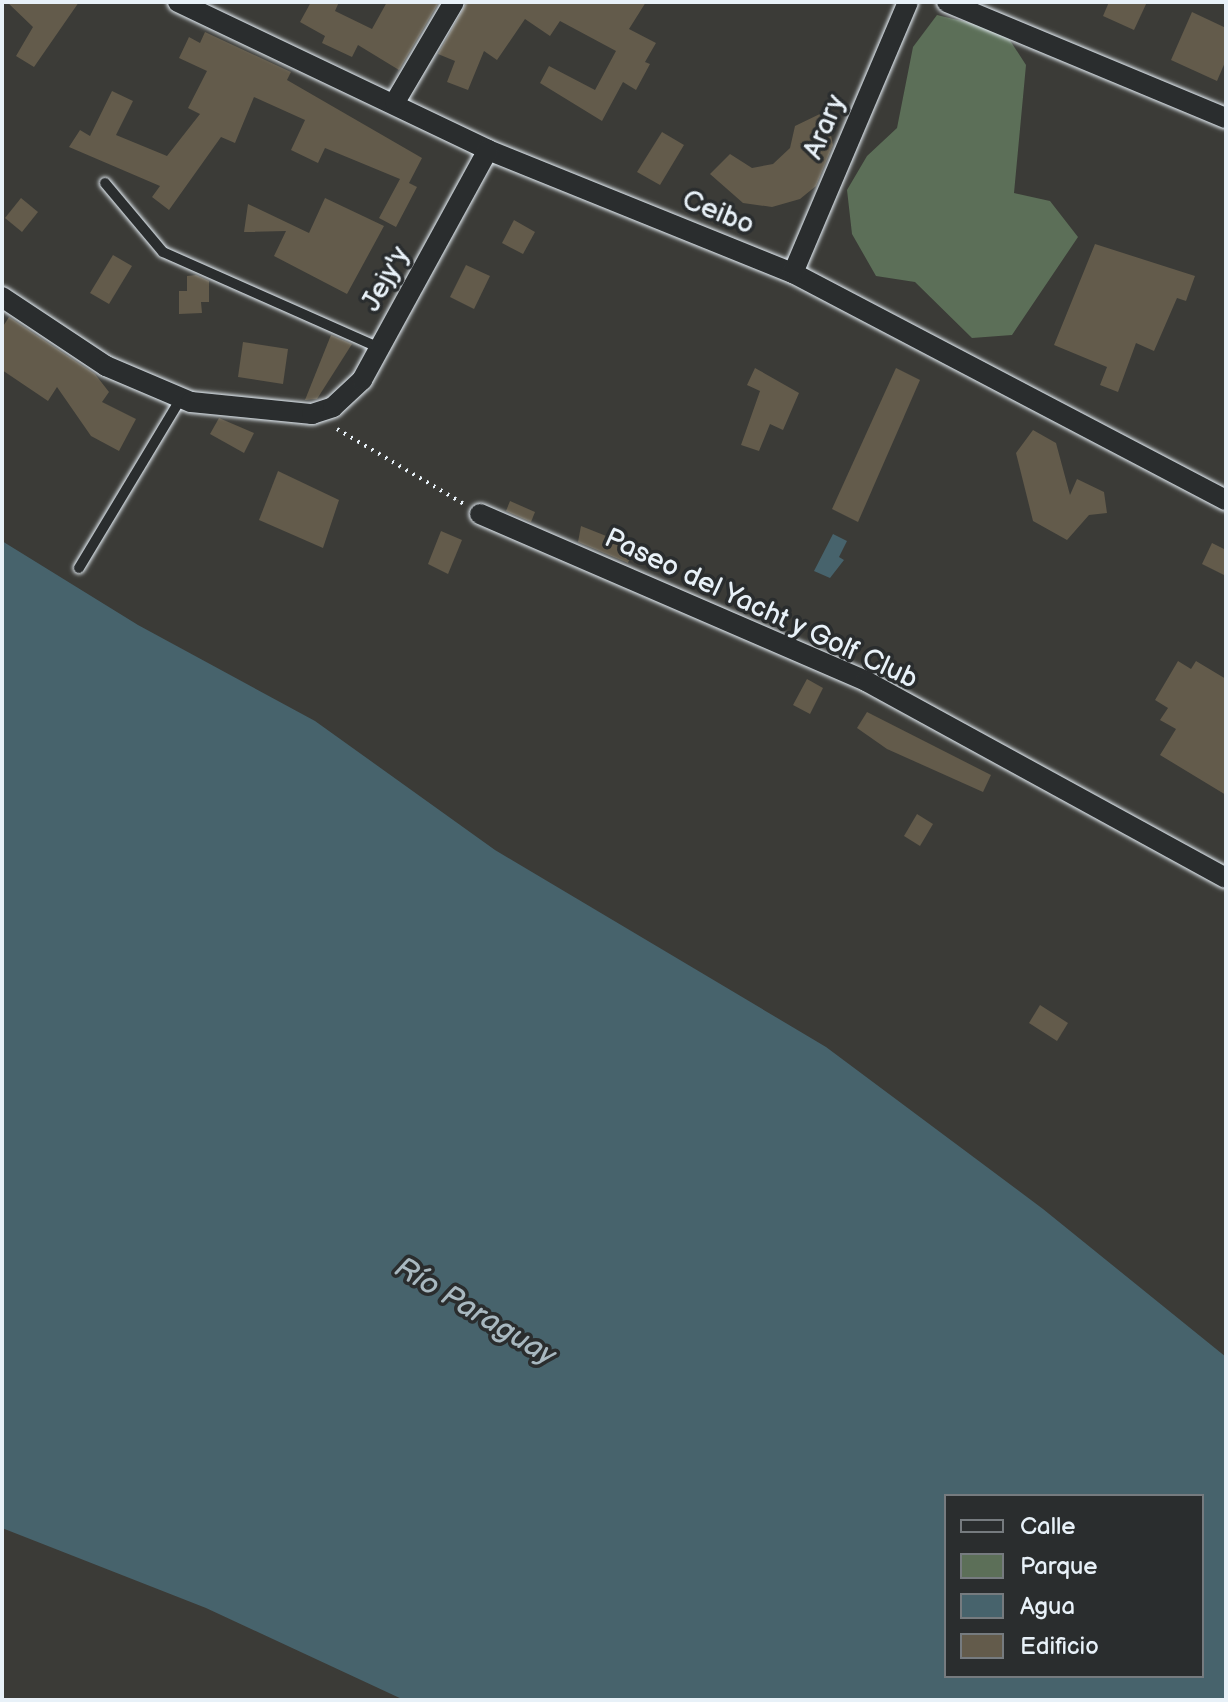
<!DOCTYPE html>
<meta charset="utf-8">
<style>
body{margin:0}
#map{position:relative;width:1228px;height:1702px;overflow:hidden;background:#3b3b37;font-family:"Balsamiq Sans",sans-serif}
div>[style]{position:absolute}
.green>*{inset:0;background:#5c6f58}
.water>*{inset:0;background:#47636c}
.building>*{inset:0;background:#635b4b}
.path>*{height:4px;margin-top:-2px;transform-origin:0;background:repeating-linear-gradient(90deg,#e8f1f8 0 2px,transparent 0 8px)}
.roads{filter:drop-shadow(0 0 2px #e8f1f8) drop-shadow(0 0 2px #e8f1f8)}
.lane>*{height:10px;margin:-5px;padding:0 5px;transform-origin:5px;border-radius:5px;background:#2a2d2e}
.street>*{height:20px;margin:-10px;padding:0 10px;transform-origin:10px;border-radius:10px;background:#2a2d2e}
span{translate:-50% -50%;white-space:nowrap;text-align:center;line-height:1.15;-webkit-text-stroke:7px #2a2d2e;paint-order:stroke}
.street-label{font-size:28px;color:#e8f1f8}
.water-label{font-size:30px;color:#a8b8c0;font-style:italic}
.frame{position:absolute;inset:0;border:4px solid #e8f1f8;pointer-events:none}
.legend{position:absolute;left:944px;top:1494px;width:260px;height:184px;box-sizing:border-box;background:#2a2d2e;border:2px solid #767b7f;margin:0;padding:10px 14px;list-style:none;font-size:24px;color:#e8f1f8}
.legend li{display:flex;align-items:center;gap:16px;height:40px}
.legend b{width:40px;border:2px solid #767b7f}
</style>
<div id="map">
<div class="green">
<i style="clip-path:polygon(937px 15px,1004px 31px,1026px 65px,1014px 193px,1050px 201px,1078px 237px,1012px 335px,972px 338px,915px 282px,876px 276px,852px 234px,847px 190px,867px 156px,897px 128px,913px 47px)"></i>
</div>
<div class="water">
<i style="clip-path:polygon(833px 534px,847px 541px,839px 557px,844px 560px,830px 578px,814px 571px)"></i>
<i style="clip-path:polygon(evenodd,2px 541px,138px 625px,315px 721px,495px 850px,826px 1047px,1043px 1209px,1226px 1357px,1226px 1700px,404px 1700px,206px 1608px,2px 1528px,2px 541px,946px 1496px,1202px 1496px,1202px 1676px,946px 1676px,946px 1496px)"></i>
</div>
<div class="building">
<i style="clip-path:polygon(7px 2px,79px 2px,34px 67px,16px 56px,33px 27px)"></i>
<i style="clip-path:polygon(311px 2px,339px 2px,335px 11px,372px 29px,387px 2px,439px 2px,399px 70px,358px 45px,352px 57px,322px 43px,325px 36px,300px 22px)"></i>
<i style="clip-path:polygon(467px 2px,646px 2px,629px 29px,656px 43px,645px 62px,650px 64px,636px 90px,623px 82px,602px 121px,540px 83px,549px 66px,595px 90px,616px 51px,560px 21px,550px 36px,525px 19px,497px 60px,484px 51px,468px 90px,447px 82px,455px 61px,438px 54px)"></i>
<i style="clip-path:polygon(1109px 2px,1147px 2px,1134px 30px,1103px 16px)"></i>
<i style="clip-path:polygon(1192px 12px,1226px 28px,1226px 60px,1217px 81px,1171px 60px)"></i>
<i style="clip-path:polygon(205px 32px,291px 72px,287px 80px,422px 158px,409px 183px,417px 187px,396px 227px,379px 218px,400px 179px,325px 148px,318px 163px,291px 150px,305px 120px,254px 97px,235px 143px,221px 137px,169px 210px,152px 197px,160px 186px,69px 147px,80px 130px,90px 136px,112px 91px,133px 101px,116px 135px,167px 156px,200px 114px,188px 108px,207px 71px,179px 58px,189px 37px,200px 43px)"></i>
<i style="clip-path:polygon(826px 111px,833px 145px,816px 186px,800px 199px,772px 207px,743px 203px,710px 174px,730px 154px,752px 168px,773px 164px,790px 148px,795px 126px)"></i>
<i style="clip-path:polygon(662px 132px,684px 145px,660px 185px,637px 172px)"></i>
<i style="clip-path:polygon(21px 198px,38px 212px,22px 232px,5px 218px)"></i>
<i style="clip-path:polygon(325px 198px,384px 226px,347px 294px,274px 256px,286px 231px,244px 232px,248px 204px,309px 233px)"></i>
<i style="clip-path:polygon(514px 220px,535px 232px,523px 254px,502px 243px)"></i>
<i style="clip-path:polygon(1095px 244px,1195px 276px,1186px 301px,1177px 298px,1154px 351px,1136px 343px,1118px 392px,1100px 385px,1107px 367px,1054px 345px)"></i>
<i style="clip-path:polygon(113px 255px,132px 266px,109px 304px,90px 293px)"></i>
<i style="clip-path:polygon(466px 265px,490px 276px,474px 309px,450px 297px)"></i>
<i style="clip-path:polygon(196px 275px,209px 281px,209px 302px,201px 302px,202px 313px,179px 314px,179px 291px,187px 291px,187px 276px)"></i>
<i style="clip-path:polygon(9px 317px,95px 374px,109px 392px,102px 402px,136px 419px,119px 451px,91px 436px,57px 387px,48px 401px,2px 370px,2px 328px)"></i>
<i style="clip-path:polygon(331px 335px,352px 344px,317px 399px,305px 400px)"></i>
<i style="clip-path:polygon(243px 342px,288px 349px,283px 384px,238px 377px)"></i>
<i style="clip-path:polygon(755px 368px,799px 393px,783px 430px,770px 424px,759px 451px,741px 445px,760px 391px,747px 385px)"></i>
<i style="clip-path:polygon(896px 368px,920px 380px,858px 522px,832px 509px)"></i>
<i style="clip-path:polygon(219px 418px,254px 433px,244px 453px,210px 434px)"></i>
<i style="clip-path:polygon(1033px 430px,1056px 443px,1070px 495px,1077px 479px,1104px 492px,1107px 513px,1089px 515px,1067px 540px,1033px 521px,1016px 453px)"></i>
<i style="clip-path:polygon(278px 471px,339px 500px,323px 548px,259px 520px)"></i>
<i style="clip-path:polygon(510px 501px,535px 512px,531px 522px,506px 511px)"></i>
<i style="clip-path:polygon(581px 526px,634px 547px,628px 563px,578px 542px)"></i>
<i style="clip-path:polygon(441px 531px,462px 540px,448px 574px,428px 564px)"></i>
<i style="clip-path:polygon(1212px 543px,1226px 550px,1226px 576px,1202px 564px)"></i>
<i style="clip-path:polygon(1178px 661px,1191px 669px,1196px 661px,1226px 679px,1226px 795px,1160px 755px,1176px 729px,1160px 720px,1168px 708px,1155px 700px)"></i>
<i style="clip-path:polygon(807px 679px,823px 688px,810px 714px,793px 705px)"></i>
<i style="clip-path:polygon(867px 712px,991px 775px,983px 792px,887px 749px,857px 728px)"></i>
<i style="clip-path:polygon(917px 814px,933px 824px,920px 846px,904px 836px)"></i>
<i style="clip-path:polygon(1040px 1005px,1068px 1023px,1057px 1041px,1029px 1023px)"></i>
</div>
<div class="path">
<i style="left:337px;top:429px;width:147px;rotate:30.6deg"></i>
</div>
<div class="roads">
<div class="lane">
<i style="left:105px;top:183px;width:90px;rotate:50deg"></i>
<i style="left:163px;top:252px;width:237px;rotate:23.9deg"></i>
<i style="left:79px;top:568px;width:198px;rotate:-59deg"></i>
</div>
<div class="street">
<i style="left:178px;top:2px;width:344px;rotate:25.5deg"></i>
<i style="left:488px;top:150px;width:329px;rotate:22deg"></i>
<i style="left:793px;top:273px;width:489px;rotate:27.7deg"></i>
<i style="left:947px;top:2px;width:302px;rotate:22.6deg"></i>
<i style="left:395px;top:102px;width:116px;rotate:-59.5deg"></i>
<i style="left:793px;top:273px;width:294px;rotate:-67deg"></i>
<i style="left:2px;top:297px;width:125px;rotate:33.6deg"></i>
<i style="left:106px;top:366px;width:92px;rotate:23deg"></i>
<i style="left:191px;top:402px;width:122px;rotate:5.7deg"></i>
<i style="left:312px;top:414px;width:22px;rotate:-18deg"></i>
<i style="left:333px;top:407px;width:40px;rotate:-43deg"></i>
<i style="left:362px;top:380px;width:262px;rotate:-61.3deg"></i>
<i style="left:480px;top:514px;width:421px;rotate:23.4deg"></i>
<i style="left:866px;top:681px;width:410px;rotate:28.7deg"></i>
</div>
</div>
<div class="street-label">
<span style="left:825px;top:127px;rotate:-67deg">Arary</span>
<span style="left:718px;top:213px;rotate:22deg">Ceibo</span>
<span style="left:386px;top:279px;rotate:-61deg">Jejy'y</span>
<span style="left:761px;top:609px;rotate:25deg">Paseo del Yacht y Golf Club</span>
</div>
<div class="water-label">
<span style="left:475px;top:1312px;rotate:31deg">Río Paraguay</span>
</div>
<div class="frame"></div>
<ul class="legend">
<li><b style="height:10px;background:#2a2d2e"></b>Calle</li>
<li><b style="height:22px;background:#5c6f58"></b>Parque</li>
<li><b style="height:22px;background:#47636c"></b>Agua</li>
<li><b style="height:22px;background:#635b4b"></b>Edificio</li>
</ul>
</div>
